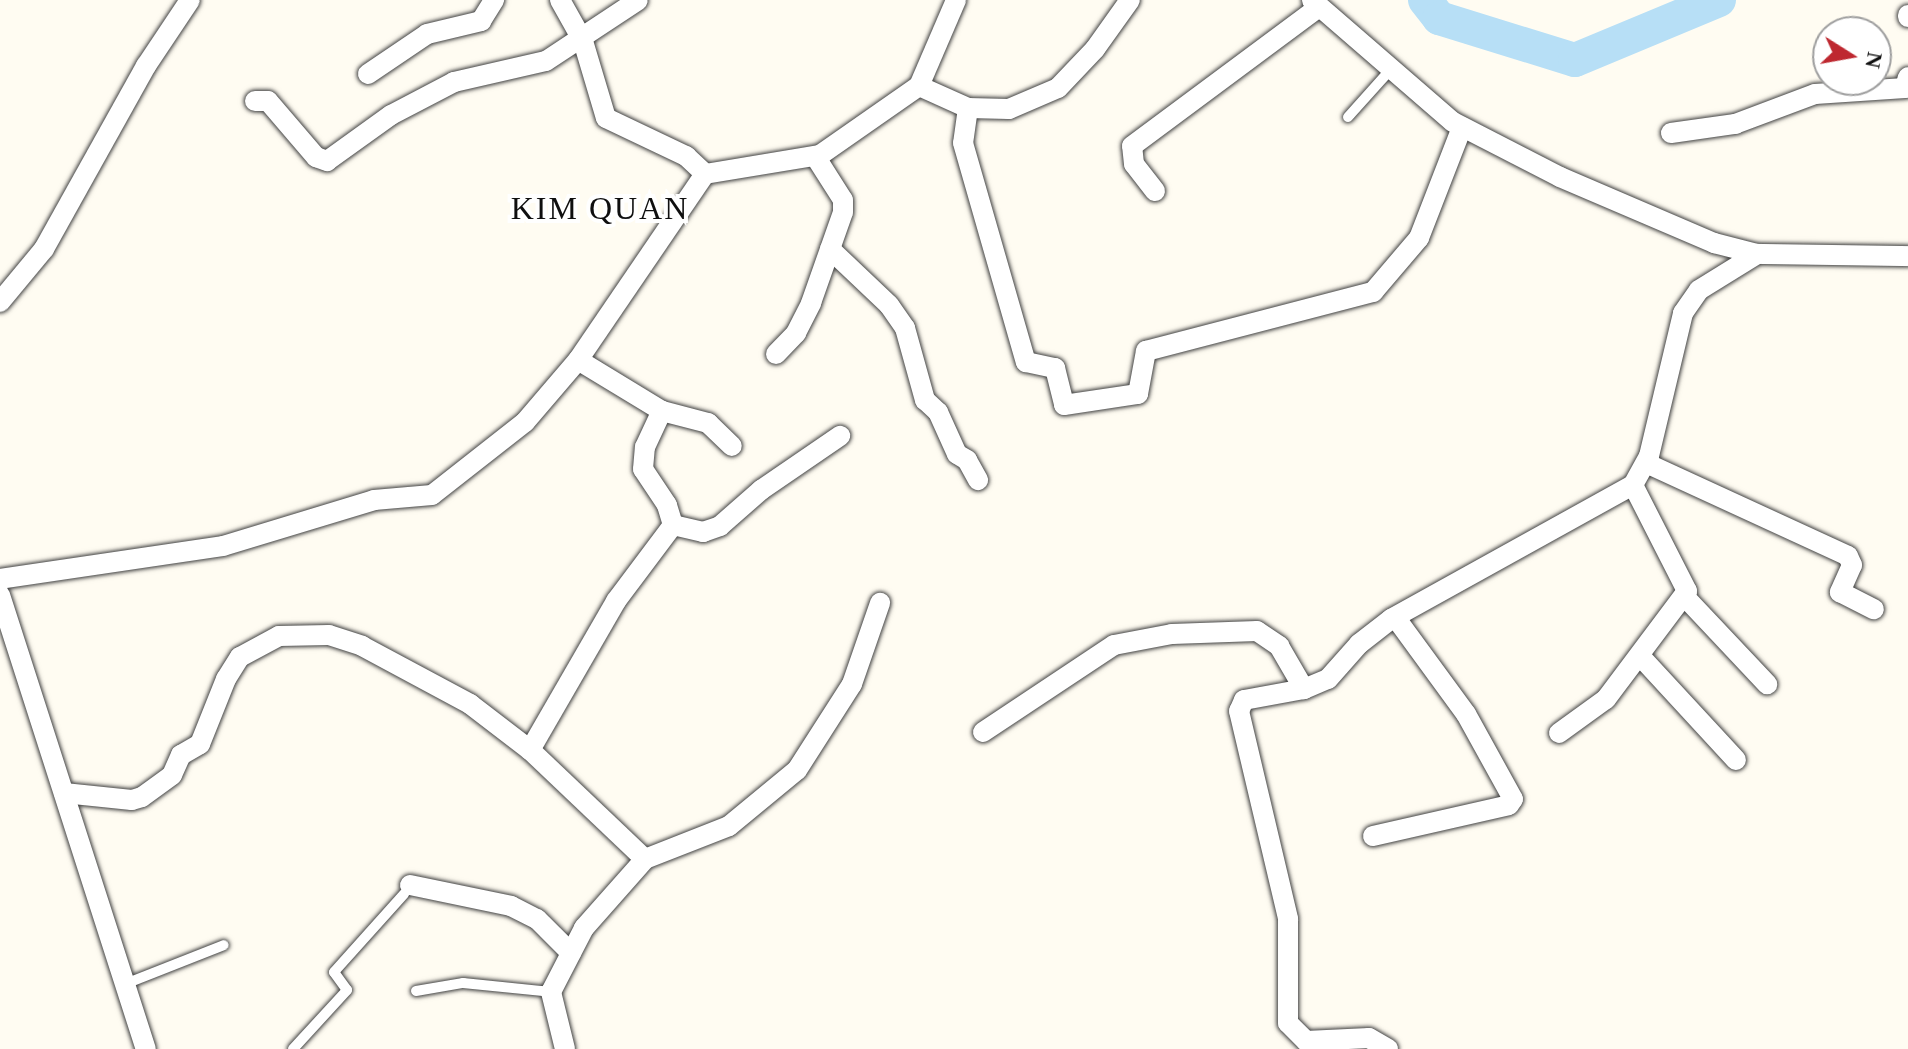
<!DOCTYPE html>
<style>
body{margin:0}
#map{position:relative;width:1908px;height:1049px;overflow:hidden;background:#fffcf2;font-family:"Times New Roman",serif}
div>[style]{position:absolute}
.river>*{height:34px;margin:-17px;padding:0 17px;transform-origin:17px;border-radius:17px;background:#b7dff6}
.roads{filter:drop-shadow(0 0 2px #424242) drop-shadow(0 0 2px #424242)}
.service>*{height:10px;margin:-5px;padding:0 5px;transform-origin:5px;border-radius:5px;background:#fff}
.minor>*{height:20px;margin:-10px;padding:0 10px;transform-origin:10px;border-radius:10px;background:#fff}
span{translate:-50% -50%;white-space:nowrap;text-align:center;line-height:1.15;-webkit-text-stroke:8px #fff;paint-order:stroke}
.quarter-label{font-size:32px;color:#0f0f0f;letter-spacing:2px}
.north{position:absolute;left:1812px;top:16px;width:80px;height:80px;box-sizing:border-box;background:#fff;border:2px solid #9f9f9f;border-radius:50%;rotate:101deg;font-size:22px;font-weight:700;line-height:32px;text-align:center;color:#0f0f0f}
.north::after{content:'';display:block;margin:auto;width:28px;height:36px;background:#be2830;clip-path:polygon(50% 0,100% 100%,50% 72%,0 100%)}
</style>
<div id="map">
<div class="river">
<i style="left:1425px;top:0;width:23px;rotate:52deg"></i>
<i style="left:1439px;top:18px;width:142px;rotate:17.2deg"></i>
<i style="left:1575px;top:60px;width:156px;rotate:-22.6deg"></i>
</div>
<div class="roads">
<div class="service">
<i style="left:1348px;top:117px;width:64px;rotate:-48.1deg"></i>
<i style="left:125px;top:984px;width:106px;rotate:-21.5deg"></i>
<i style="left:416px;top:991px;width:48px;rotate:-9.7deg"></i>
<i style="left:463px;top:983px;width:88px;rotate:5.8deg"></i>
<i style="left:293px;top:1049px;width:80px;rotate:-47.5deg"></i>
<i style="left:347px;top:990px;width:22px;rotate:-126deg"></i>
<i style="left:334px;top:972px;width:105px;rotate:-48.1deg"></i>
</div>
<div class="minor">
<i style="left:560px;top:0;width:47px;rotate:60.7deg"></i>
<i style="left:583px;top:41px;width:80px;rotate:73.4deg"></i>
<i style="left:606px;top:118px;width:89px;rotate:25.4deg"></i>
<i style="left:686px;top:156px;width:26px;rotate:43deg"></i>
<i style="left:1312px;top:0;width:186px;rotate:40.9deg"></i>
<i style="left:1453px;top:122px;width:120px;rotate:27.2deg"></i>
<i style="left:1560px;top:177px;width:168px;rotate:23.2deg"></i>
<i style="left:1714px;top:243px;width:44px;rotate:14.3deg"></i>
<i style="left:1757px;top:254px;width:151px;rotate:0.8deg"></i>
<i style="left:1908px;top:15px;width:2px;rotate:90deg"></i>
<i style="left:368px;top:74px;width:71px;rotate:-34.1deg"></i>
<i style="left:427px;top:34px;width:56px;rotate:-13.5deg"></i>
<i style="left:481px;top:21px;width:25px;rotate:-58deg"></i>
<i style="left:919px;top:86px;width:54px;rotate:24.2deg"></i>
<i style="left:968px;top:108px;width:41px;rotate:1.4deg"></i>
<i style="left:1009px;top:109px;width:53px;rotate:-23.2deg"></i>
<i style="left:1058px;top:88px;width:54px;rotate:-46.5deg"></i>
<i style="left:1095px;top:49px;width:60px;rotate:-54.5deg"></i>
<i style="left:255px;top:101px;width:13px"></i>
<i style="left:268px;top:101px;width:74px;rotate:49.4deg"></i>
<i style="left:316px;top:157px;width:12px;rotate:20deg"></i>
<i style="left:327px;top:161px;width:79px;rotate:-35.7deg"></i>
<i style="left:391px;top:115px;width:71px;rotate:-27.6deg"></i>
<i style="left:454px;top:82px;width:94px;rotate:-12.9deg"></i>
<i style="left:546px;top:61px;width:110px;rotate:-33.5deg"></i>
<i style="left:968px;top:108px;width:35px;rotate:98deg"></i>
<i style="left:963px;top:143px;width:228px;rotate:74deg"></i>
<i style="left:1026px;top:362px;width:30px;rotate:12deg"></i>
<i style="left:1055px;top:368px;width:38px;rotate:76deg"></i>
<i style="left:1064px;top:405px;width:75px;rotate:-8.5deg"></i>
<i style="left:1138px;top:394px;width:44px;rotate:-79.5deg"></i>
<i style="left:1146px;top:351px;width:235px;rotate:-14.6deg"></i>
<i style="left:1373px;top:292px;width:71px;rotate:-49.6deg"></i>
<i style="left:1419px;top:238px;width:119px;rotate:-68.8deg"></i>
<i style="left:1671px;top:133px;width:65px;rotate:-8deg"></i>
<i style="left:1735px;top:124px;width:85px;rotate:-20.6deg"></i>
<i style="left:1815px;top:94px;width:90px;rotate:-3.8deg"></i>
<i style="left:1905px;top:88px;width:11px;rotate:-75deg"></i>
<i style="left:1155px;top:191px;width:34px;rotate:-128deg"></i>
<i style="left:1134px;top:164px;width:18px;rotate:-96deg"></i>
<i style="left:1132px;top:146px;width:233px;rotate:-36.6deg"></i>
<i style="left:830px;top:249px;width:81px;rotate:43.5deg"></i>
<i style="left:889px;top:305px;width:28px;rotate:55deg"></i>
<i style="left:905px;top:328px;width:75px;rotate:74.5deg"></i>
<i style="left:925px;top:400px;width:18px;rotate:43deg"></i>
<i style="left:938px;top:412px;width:46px;rotate:65.7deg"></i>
<i style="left:957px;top:454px;width:12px;rotate:31deg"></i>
<i style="left:967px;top:460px;width:23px;rotate:61deg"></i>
<i style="left:0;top:302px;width:69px;rotate:-50.3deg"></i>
<i style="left:44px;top:249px;width:210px;rotate:-60.9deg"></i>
<i style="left:146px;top:66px;width:79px;rotate:-56.3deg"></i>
<i style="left:776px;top:354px;width:29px;rotate:-46deg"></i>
<i style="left:796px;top:333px;width:34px;rotate:-63deg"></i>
<i style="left:811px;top:303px;width:96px;rotate:-70.6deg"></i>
<i style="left:843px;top:212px;width:12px;rotate:-90deg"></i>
<i style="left:843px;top:200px;width:52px;rotate:-122.5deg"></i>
<i style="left:662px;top:411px;width:48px;rotate:14.6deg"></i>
<i style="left:708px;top:423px;width:33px;rotate:44deg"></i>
<i style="left:1646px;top:463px;width:222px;rotate:24.7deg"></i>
<i style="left:1848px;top:556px;width:10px;rotate:66deg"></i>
<i style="left:1852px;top:565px;width:30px;rotate:114deg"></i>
<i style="left:1840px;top:592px;width:38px;rotate:27deg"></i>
<i style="left:673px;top:525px;width:31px;rotate:13deg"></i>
<i style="left:703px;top:532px;width:18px;rotate:-19deg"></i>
<i style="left:720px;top:526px;width:55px;rotate:-41.3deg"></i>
<i style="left:761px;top:490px;width:96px;rotate:-34.4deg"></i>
<i style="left:0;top:579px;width:225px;rotate:-8.4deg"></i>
<i style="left:223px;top:546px;width:158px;rotate:-16.9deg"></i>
<i style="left:374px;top:500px;width:58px;rotate:-4.9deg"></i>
<i style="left:432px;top:495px;width:118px;rotate:-38.1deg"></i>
<i style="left:525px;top:422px;width:82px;rotate:-49.5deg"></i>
<i style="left:578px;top:360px;width:225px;rotate:-55.7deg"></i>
<i style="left:705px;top:174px;width:117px;rotate:-9.4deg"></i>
<i style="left:820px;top:155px;width:121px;rotate:-34.9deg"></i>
<i style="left:919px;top:86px;width:94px;rotate:-66.7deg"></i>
<i style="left:0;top:595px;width:477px;rotate:72.2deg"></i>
<i style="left:1685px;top:597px;width:120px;rotate:46.7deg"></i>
<i style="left:1641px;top:657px;width:140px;rotate:47.3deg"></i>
<i style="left:1304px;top:689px;width:61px;rotate:169.6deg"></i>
<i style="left:1244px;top:700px;width:12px;rotate:114deg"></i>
<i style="left:1239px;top:711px;width:214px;rotate:76.7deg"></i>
<i style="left:1288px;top:919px;width:104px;rotate:90deg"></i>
<i style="left:1288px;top:1023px;width:25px;rotate:45deg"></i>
<i style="left:1306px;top:1041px;width:63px;rotate:-2.7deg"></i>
<i style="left:1369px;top:1038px;width:22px;rotate:30deg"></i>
<i style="left:983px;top:732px;width:157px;rotate:-33.6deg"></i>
<i style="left:1114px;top:645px;width:59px;rotate:-10.7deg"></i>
<i style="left:1172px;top:634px;width:85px;rotate:-2deg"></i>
<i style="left:1257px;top:631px;width:27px;rotate:34deg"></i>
<i style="left:1279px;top:646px;width:50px;rotate:59.8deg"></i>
<i style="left:1304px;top:689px;width:26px;rotate:-23deg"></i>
<i style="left:1328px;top:679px;width:47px;rotate:-48.5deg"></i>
<i style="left:1359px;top:644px;width:41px;rotate:-38deg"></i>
<i style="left:1391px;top:619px;width:277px;rotate:-29deg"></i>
<i style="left:1633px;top:485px;width:33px;rotate:-61deg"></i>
<i style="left:1649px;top:456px;width:147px;rotate:-76.6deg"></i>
<i style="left:1683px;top:313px;width:28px;rotate:-55deg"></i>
<i style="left:1699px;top:290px;width:68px;rotate:-31.8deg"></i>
<i style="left:1559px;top:733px;width:58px;rotate:-35.9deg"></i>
<i style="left:1606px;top:699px;width:135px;rotate:-53.1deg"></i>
<i style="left:1687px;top:591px;width:119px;rotate:-117deg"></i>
<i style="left:530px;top:750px;width:172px;rotate:-60deg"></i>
<i style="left:616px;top:601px;width:95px;rotate:-53.1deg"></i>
<i style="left:673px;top:525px;width:21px;rotate:-107deg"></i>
<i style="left:667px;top:505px;width:43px;rotate:-123.7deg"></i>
<i style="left:643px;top:469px;width:22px;rotate:-85deg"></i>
<i style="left:645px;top:447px;width:40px;rotate:-65deg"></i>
<i style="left:662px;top:411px;width:98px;rotate:-148.7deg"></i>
<i style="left:64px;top:793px;width:68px;rotate:5.9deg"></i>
<i style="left:132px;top:800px;width:10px;rotate:-17deg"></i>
<i style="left:142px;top:797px;width:37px;rotate:-36deg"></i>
<i style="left:172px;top:775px;width:22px;rotate:-66deg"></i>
<i style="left:181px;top:755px;width:22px;rotate:-30deg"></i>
<i style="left:200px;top:744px;width:70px;rotate:-68.2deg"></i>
<i style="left:226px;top:679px;width:26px;rotate:-58deg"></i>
<i style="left:240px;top:657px;width:44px;rotate:-28.3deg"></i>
<i style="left:279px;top:636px;width:50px;rotate:-1.1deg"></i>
<i style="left:329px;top:635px;width:35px;rotate:18deg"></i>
<i style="left:362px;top:646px;width:123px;rotate:28.2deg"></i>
<i style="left:470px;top:704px;width:76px;rotate:37.5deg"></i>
<i style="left:530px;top:750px;width:158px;rotate:43.5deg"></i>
<i style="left:1373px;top:836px;width:139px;rotate:-12.8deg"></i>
<i style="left:1509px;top:805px;width:7px;rotate:-56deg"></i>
<i style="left:1513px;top:799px;width:97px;rotate:-118.9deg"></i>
<i style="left:1466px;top:714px;width:120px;rotate:-126.2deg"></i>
<i style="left:410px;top:885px;width:103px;rotate:11.7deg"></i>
<i style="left:511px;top:906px;width:29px;rotate:27deg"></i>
<i style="left:537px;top:919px;width:48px;rotate:45deg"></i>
<i style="left:565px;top:1049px;width:59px;rotate:-103.8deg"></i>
<i style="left:551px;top:992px;width:72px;rotate:-62.7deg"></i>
<i style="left:584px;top:928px;width:92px;rotate:-48.5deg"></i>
<i style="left:645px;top:859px;width:90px;rotate:-21.4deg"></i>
<i style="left:729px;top:826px;width:88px;rotate:-39.5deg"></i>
<i style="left:797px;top:770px;width:102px;rotate:-57.4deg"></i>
<i style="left:852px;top:684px;width:86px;rotate:-70.9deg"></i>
</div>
</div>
<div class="quarter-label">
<span style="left:600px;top:208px">KIM QUAN</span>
</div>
<div class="north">N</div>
</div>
